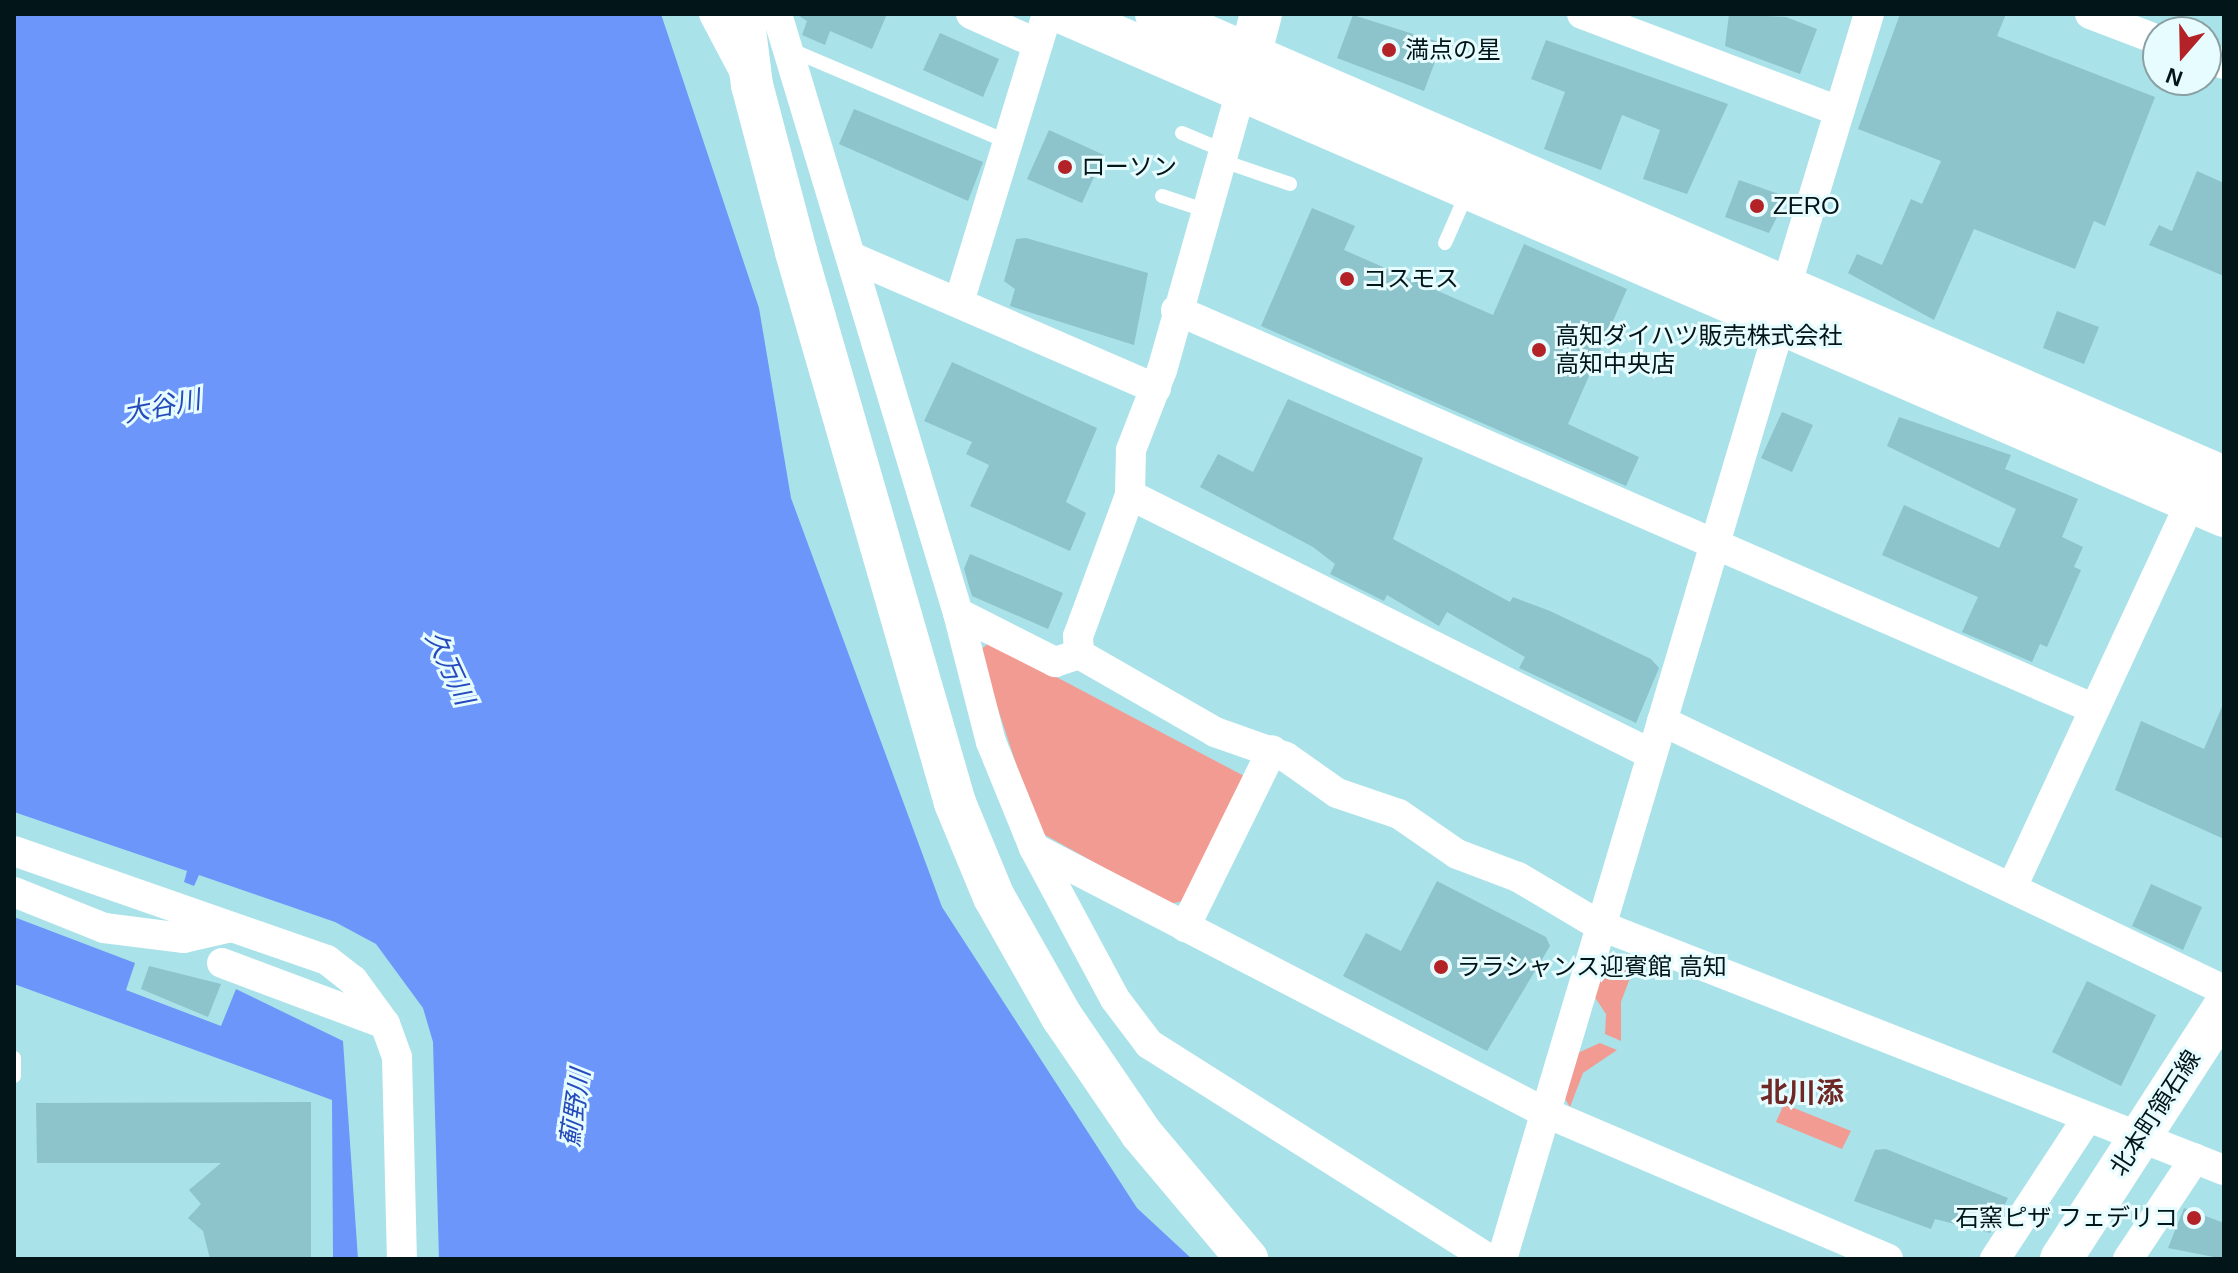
<!DOCTYPE html>
<meta charset="utf-8">
<style>
body{margin:0}
#map{position:relative;width:2238px;height:1273px;overflow:hidden;background:#aae2e9;font-family:Helvetica,"Noto Sans JP",sans-serif}
div>[style]{position:absolute}
.green>*{inset:0;background:#f29b92}
.water>*{inset:0;background:#6d96fa}
.building>*{inset:0;background:#8dc3ca}
.lane>*{height:14px;margin:-7px;padding:0 7px;transform-origin:7px;border-radius:7px;background:#fff}
.street>*{height:30px;margin:-15px;padding:0 15px;transform-origin:15px;border-radius:15px;background:#fff}
.secondary>*{height:42px;margin:-21px;padding:0 21px;transform-origin:21px;border-radius:21px;background:#fff}
.dots>*{width:22px;height:22px;translate:-50% -50%;box-sizing:border-box;border:4px solid #e6fcff;border-radius:50%}
span{translate:-50% -50%;white-space:nowrap;text-align:center;line-height:1.15;-webkit-text-stroke:6px #e6fcff;paint-order:stroke}
.poi-label{font-size:24px;color:#021619}
.left{translate:0 -50%;text-align:left}
.right{translate:-100% -50%;text-align:right}
.street-label{font-size:24px;color:#021619}
.water-label{font-size:26px;color:#264abc;font-style:italic}
.quarter-label{font-size:28px;color:#6e2825;font-weight:700}
.frame{position:absolute;inset:0;border:16px solid #021619;pointer-events:none}
.north{position:absolute;left:2142px;top:16px;width:80px;height:80px;box-sizing:border-box;background:#e6fcff;border:2px solid #8ba0a3;border-radius:50%;rotate:200deg;font-size:22px;font-weight:700;line-height:32px;text-align:center;color:#021619}
.north::after{content:'';display:block;margin:auto;width:28px;height:36px;background:#b32226;clip-path:polygon(50% 0,100% 100%,50% 72%,0 100%)}
</style>
<div id="map">
<div class="green">
<i style="clip-path:polygon(990px 642px,1246px 777px,1183px 901px,1169px 904px,1038px 831px,979px 651px)"></i>
<i style="clip-path:polygon(1603px 958px,1633px 970px,1621px 1002px,1621px 1041px,1605px 1034px,1606px 1014px,1592px 993px)"></i>
<i style="clip-path:polygon(1600px 1043px,1617px 1050px,1583px 1073px,1570px 1107px,1562px 1094px,1573px 1055px)"></i>
<i style="clip-path:polygon(1784px 1104px,1851px 1131px,1842px 1149px,1776px 1122px)"></i>
</div>
<div class="water">
<i style="clip-path:polygon(14px 14px,661px 14px,759px 308px,791px 498px,942px 907px,1137px 1208px,1192px 1259px,439px 1259px,433px 1042px,423px 1008px,376px 944px,335px 922px,199px 875px,194px 886px,184px 882px,187px 871px,14px 812px)"></i>
<i style="clip-path:polygon(14px 917px,135px 963px,126px 990px,221px 1026px,236px 989px,343px 1041px,358px 1259px,333px 1259px,332px 1100px,14px 984px)"></i>
</div>
<div class="building">
<i style="clip-path:polygon(796px 14px,887px 14px,872px 49px,830px 31px,825px 45px,802px 35px,807px 21px)"></i>
<i style="clip-path:polygon(1729px 14px,1786px 17px,1817px 29px,1800px 74px,1725px 46px)"></i>
<i style="clip-path:polygon(1900px 14px,2006px 14px,1997px 36px,2155px 97px,2105px 226px,2094px 221px,2075px 269px,1974px 229px,1934px 320px,1848px 273px,1857px 254px,1882px 265px,1911px 199px,1922px 204px,1941px 161px,1858px 129px)"></i>
<i style="clip-path:polygon(1353px 15px,1442px 43px,1424px 91px,1337px 58px)"></i>
<i style="clip-path:polygon(940px 33px,999px 59px,983px 97px,923px 70px)"></i>
<i style="clip-path:polygon(1546px 40px,1728px 104px,1687px 194px,1643px 179px,1660px 130px,1622px 115px,1601px 170px,1544px 149px,1565px 92px,1531px 79px)"></i>
<i style="clip-path:polygon(854px 109px,983px 162px,968px 201px,839px 144px)"></i>
<i style="clip-path:polygon(1049px 130px,1104px 155px,1082px 203px,1027px 179px)"></i>
<i style="clip-path:polygon(2197px 171px,2224px 183px,2224px 276px,2149px 245px,2159px 225px,2172px 231px)"></i>
<i style="clip-path:polygon(1739px 180px,1787px 197px,1769px 233px,1725px 217px)"></i>
<i style="clip-path:polygon(1312px 208px,1355px 226px,1344px 250px,1493px 315px,1524px 244px,1627px 289px,1568px 424px,1639px 457px,1626px 486px,1261px 326px)"></i>
<i style="clip-path:polygon(1026px 238px,1148px 273px,1134px 345px,1010px 306px,1015px 289px,1004px 281px,1016px 239px)"></i>
<i style="clip-path:polygon(2057px 311px,2099px 327px,2084px 364px,2043px 348px)"></i>
<i style="clip-path:polygon(952px 362px,1097px 428px,1066px 502px,1086px 513px,1070px 551px,970px 506px,989px 465px,966px 454px,972px 442px,924px 421px)"></i>
<i style="clip-path:polygon(1288px 399px,1423px 458px,1393px 539px,1510px 602px,1513px 597px,1550px 611px,1651px 659px,1659px 668px,1636px 723px,1519px 668px,1525px 657px,1447px 612px,1439px 626px,1387px 595px,1384px 601px,1330px 574px,1335px 564px,1313px 547px,1200px 487px,1218px 454px,1253px 472px)"></i>
<i style="clip-path:polygon(1782px 412px,1813px 425px,1792px 472px,1761px 458px)"></i>
<i style="clip-path:polygon(1899px 417px,2011px 455px,2005px 469px,2078px 499px,2062px 537px,2083px 547px,2074px 567px,2081px 570px,2047px 647px,2040px 644px,2032px 662px,1962px 632px,1978px 597px,1882px 555px,1904px 505px,1999px 548px,2016px 509px,1887px 446px)"></i>
<i style="clip-path:polygon(970px 554px,1063px 593px,1048px 629px,972px 596px,964px 569px)"></i>
<i style="clip-path:polygon(2224px 702px,2224px 839px,2115px 790px,2141px 721px,2204px 749px)"></i>
<i style="clip-path:polygon(1437px 881px,1546px 937px,1550px 946px,1487px 1051px,1343px 976px,1366px 933px,1401px 951px)"></i>
<i style="clip-path:polygon(2151px 884px,2202px 907px,2183px 950px,2132px 926px)"></i>
<i style="clip-path:polygon(149px 966px,221px 984px,208px 1017px,141px 989px)"></i>
<i style="clip-path:polygon(2087px 981px,2156px 1015px,2121px 1086px,2052px 1052px)"></i>
<i style="clip-path:polygon(311px 1102px,311px 1259px,210px 1259px,203px 1231px,188px 1218px,201px 1204px,189px 1190px,221px 1163px,37px 1163px,36px 1103px)"></i>
<i style="clip-path:polygon(1886px 1149px,2008px 1198px,1990px 1233px,1935px 1219px,1931px 1229px,1854px 1201px,1875px 1150px)"></i>
<i style="clip-path:polygon(2184px 1208px,2224px 1223px,2224px 1259px,2168px 1248px)"></i>
</div>
<div class="lane">
<i style="left:789px;top:49px;width:238px;rotate:23deg"></i>
<i style="left:1182px;top:133px;width:43px;rotate:23deg"></i>
<i style="left:1220px;top:160px;width:74px;rotate:18.9deg"></i>
<i style="left:1162px;top:196px;width:44px;rotate:18.4deg"></i>
<i style="left:1445px;top:243px;width:55px;rotate:-66.3deg"></i>
<i style="left:14px;top:1058px;width:18px;rotate:90deg"></i>
</div>
<div class="street">
<i style="left:714px;top:14px;width:62px;rotate:62.2deg"></i>
<i style="left:777px;top:14px;width:626px;rotate:73.19deg"></i>
<i style="left:958px;top:613px;width:109px;rotate:26.8deg"></i>
<i style="left:1055px;top:662px;width:25px;rotate:-18deg"></i>
<i style="left:971px;top:14px;width:73px;rotate:24.1deg"></i>
<i style="left:1582px;top:14px;width:275px;rotate:20.7deg"></i>
<i style="left:2090px;top:14px;width:73px;rotate:20.9deg"></i>
<i style="left:2206px;top:58px;width:19px;rotate:18deg"></i>
<i style="left:1241px;top:91px;width:290px;rotate:105.8deg"></i>
<i style="left:1162px;top:370px;width:86px;rotate:111.2deg"></i>
<i style="left:1131px;top:450px;width:45px;rotate:91.3deg"></i>
<i style="left:1130px;top:495px;width:150px;rotate:110.2deg"></i>
<i style="left:1078px;top:636px;width:18px;rotate:87deg"></i>
<i style="left:1079px;top:654px;width:157px;rotate:29.8deg"></i>
<i style="left:1215px;top:732px;width:75px;rotate:19.4deg"></i>
<i style="left:1286px;top:757px;width:62px;rotate:35.2deg"></i>
<i style="left:1337px;top:793px;width:65px;rotate:18.7deg"></i>
<i style="left:1399px;top:814px;width:70px;rotate:34.6deg"></i>
<i style="left:1457px;top:854px;width:65px;rotate:20.7deg"></i>
<i style="left:1518px;top:877px;width:94px;rotate:30.7deg"></i>
<i style="left:1599px;top:925px;width:671px;rotate:21.41deg"></i>
<i style="left:854px;top:258px;width:329px;rotate:23.4deg"></i>
<i style="left:1786px;top:287px;width:285px;rotate:-73.1deg"></i>
<i style="left:959px;top:302px;width:301px;rotate:-73deg"></i>
<i style="left:1176px;top:310px;width:999px;rotate:23.48deg"></i>
<i style="left:1130px;top:495px;width:582px;rotate:26.43deg"></i>
<i style="left:958px;top:613px;width:133px;rotate:75.7deg"></i>
<i style="left:991px;top:742px;width:114px;rotate:67.9deg"></i>
<i style="left:1034px;top:848px;width:171px;rotate:61.8deg"></i>
<i style="left:1115px;top:999px;width:56px;rotate:52.9deg"></i>
<i style="left:1149px;top:1044px;width:402px;rotate:32.3deg"></i>
<i style="left:1662px;top:721px;width:623px;rotate:25.58deg"></i>
<i style="left:1034px;top:848px;width:574px;rotate:27.37deg"></i>
<i style="left:1544px;top:1112px;width:374px;rotate:23.1deg"></i>
<i style="left:14px;top:851px;width:331px;rotate:19.2deg"></i>
<i style="left:327px;top:960px;width:33px;rotate:38deg"></i>
<i style="left:353px;top:980px;width:54px;rotate:54deg"></i>
<i style="left:385px;top:1024px;width:35px;rotate:70deg"></i>
<i style="left:397px;top:1057px;width:202px;rotate:88.6deg"></i>
<i style="left:2013px;top:885px;width:422px;rotate:-65.1deg"></i>
<i style="left:14px;top:892px;width:97px;rotate:21.8deg"></i>
<i style="left:104px;top:928px;width:81px;rotate:7.1deg"></i>
<i style="left:184px;top:938px;width:48px;rotate:-13.2deg"></i>
<i style="left:1185px;top:927px;width:197px;rotate:-63.8deg"></i>
<i style="left:222px;top:963px;width:174px;rotate:20.5deg"></i>
<i style="left:1502px;top:1259px;width:978px;rotate:-73.42deg"></i>
<i style="left:1995px;top:1259px;width:166px;rotate:-56.8deg"></i>
<i style="left:2128px;top:1259px;width:121px;rotate:-56.4deg"></i>
</div>
<div class="secondary">
<i style="left:743px;top:14px;width:72px;rotate:82.8deg"></i>
<i style="left:752px;top:85px;width:173px;rotate:75.2deg"></i>
<i style="left:796px;top:252px;width:573px;rotate:73.9deg"></i>
<i style="left:955px;top:803px;width:102px;rotate:67.5deg"></i>
<i style="left:994px;top:897px;width:138px;rotate:60.5deg"></i>
<i style="left:1062px;top:1017px;width:140px;rotate:55.7deg"></i>
<i style="left:1141px;top:1133px;width:165px;rotate:49.9deg"></i>
<i style="left:1065px;top:14px;width:1263px;rotate:23.42deg"></i>
<i style="left:1156px;top:14px;width:1164px;rotate:23.44deg"></i>
<i style="left:1243px;top:82px;width:70px;rotate:-75.2deg"></i>
<i style="left:2061px;top:1259px;width:300px;rotate:-57.1deg"></i>
</div>
<div class="dots">
<i style="left:1389px;top:50px;background:#b32226"></i>
<i style="left:1065px;top:167px;background:#b32226"></i>
<i style="left:1757px;top:206px;background:#b32226"></i>
<i style="left:1347px;top:279px;background:#b32226"></i>
<i style="left:1539px;top:350px;background:#b32226"></i>
<i style="left:1441px;top:967px;background:#b32226"></i>
<i style="left:2194px;top:1218px;background:#b32226"></i>
</div>
<div class="poi-label">
<span class="left" style="left:1405px;top:50px">満点の星</span>
<span class="left" style="left:1081px;top:167px">ローソン</span>
<span class="left" style="left:1773px;top:206px">ZERO</span>
<span class="left" style="left:1363px;top:279px">コスモス</span>
<span class="left" style="left:1555px;top:350px">高知ダイハツ販売株式会社<br>高知中央店</span>
<span class="left" style="left:1457px;top:967px">ララシャンス迎賓館 高知</span>
<span class="right" style="left:2178px;top:1218px">石窯ピザ フェデリコ</span>
</div>
<div class="street-label">
<span style="left:2155px;top:1113px;rotate:-57deg">北本町領石線</span>
</div>
<div class="water-label">
<span style="left:162px;top:407px;rotate:-11deg">大谷川</span>
<span style="left:449px;top:668px;rotate:65deg">久万川</span>
<span style="left:576px;top:1108px;rotate:-82deg">薊野川</span>
</div>
<div class="quarter-label">
<span style="left:1802px;top:1093px">北川添</span>
</div>
<div class="frame"></div>
<div class="north">N</div>
</div>
